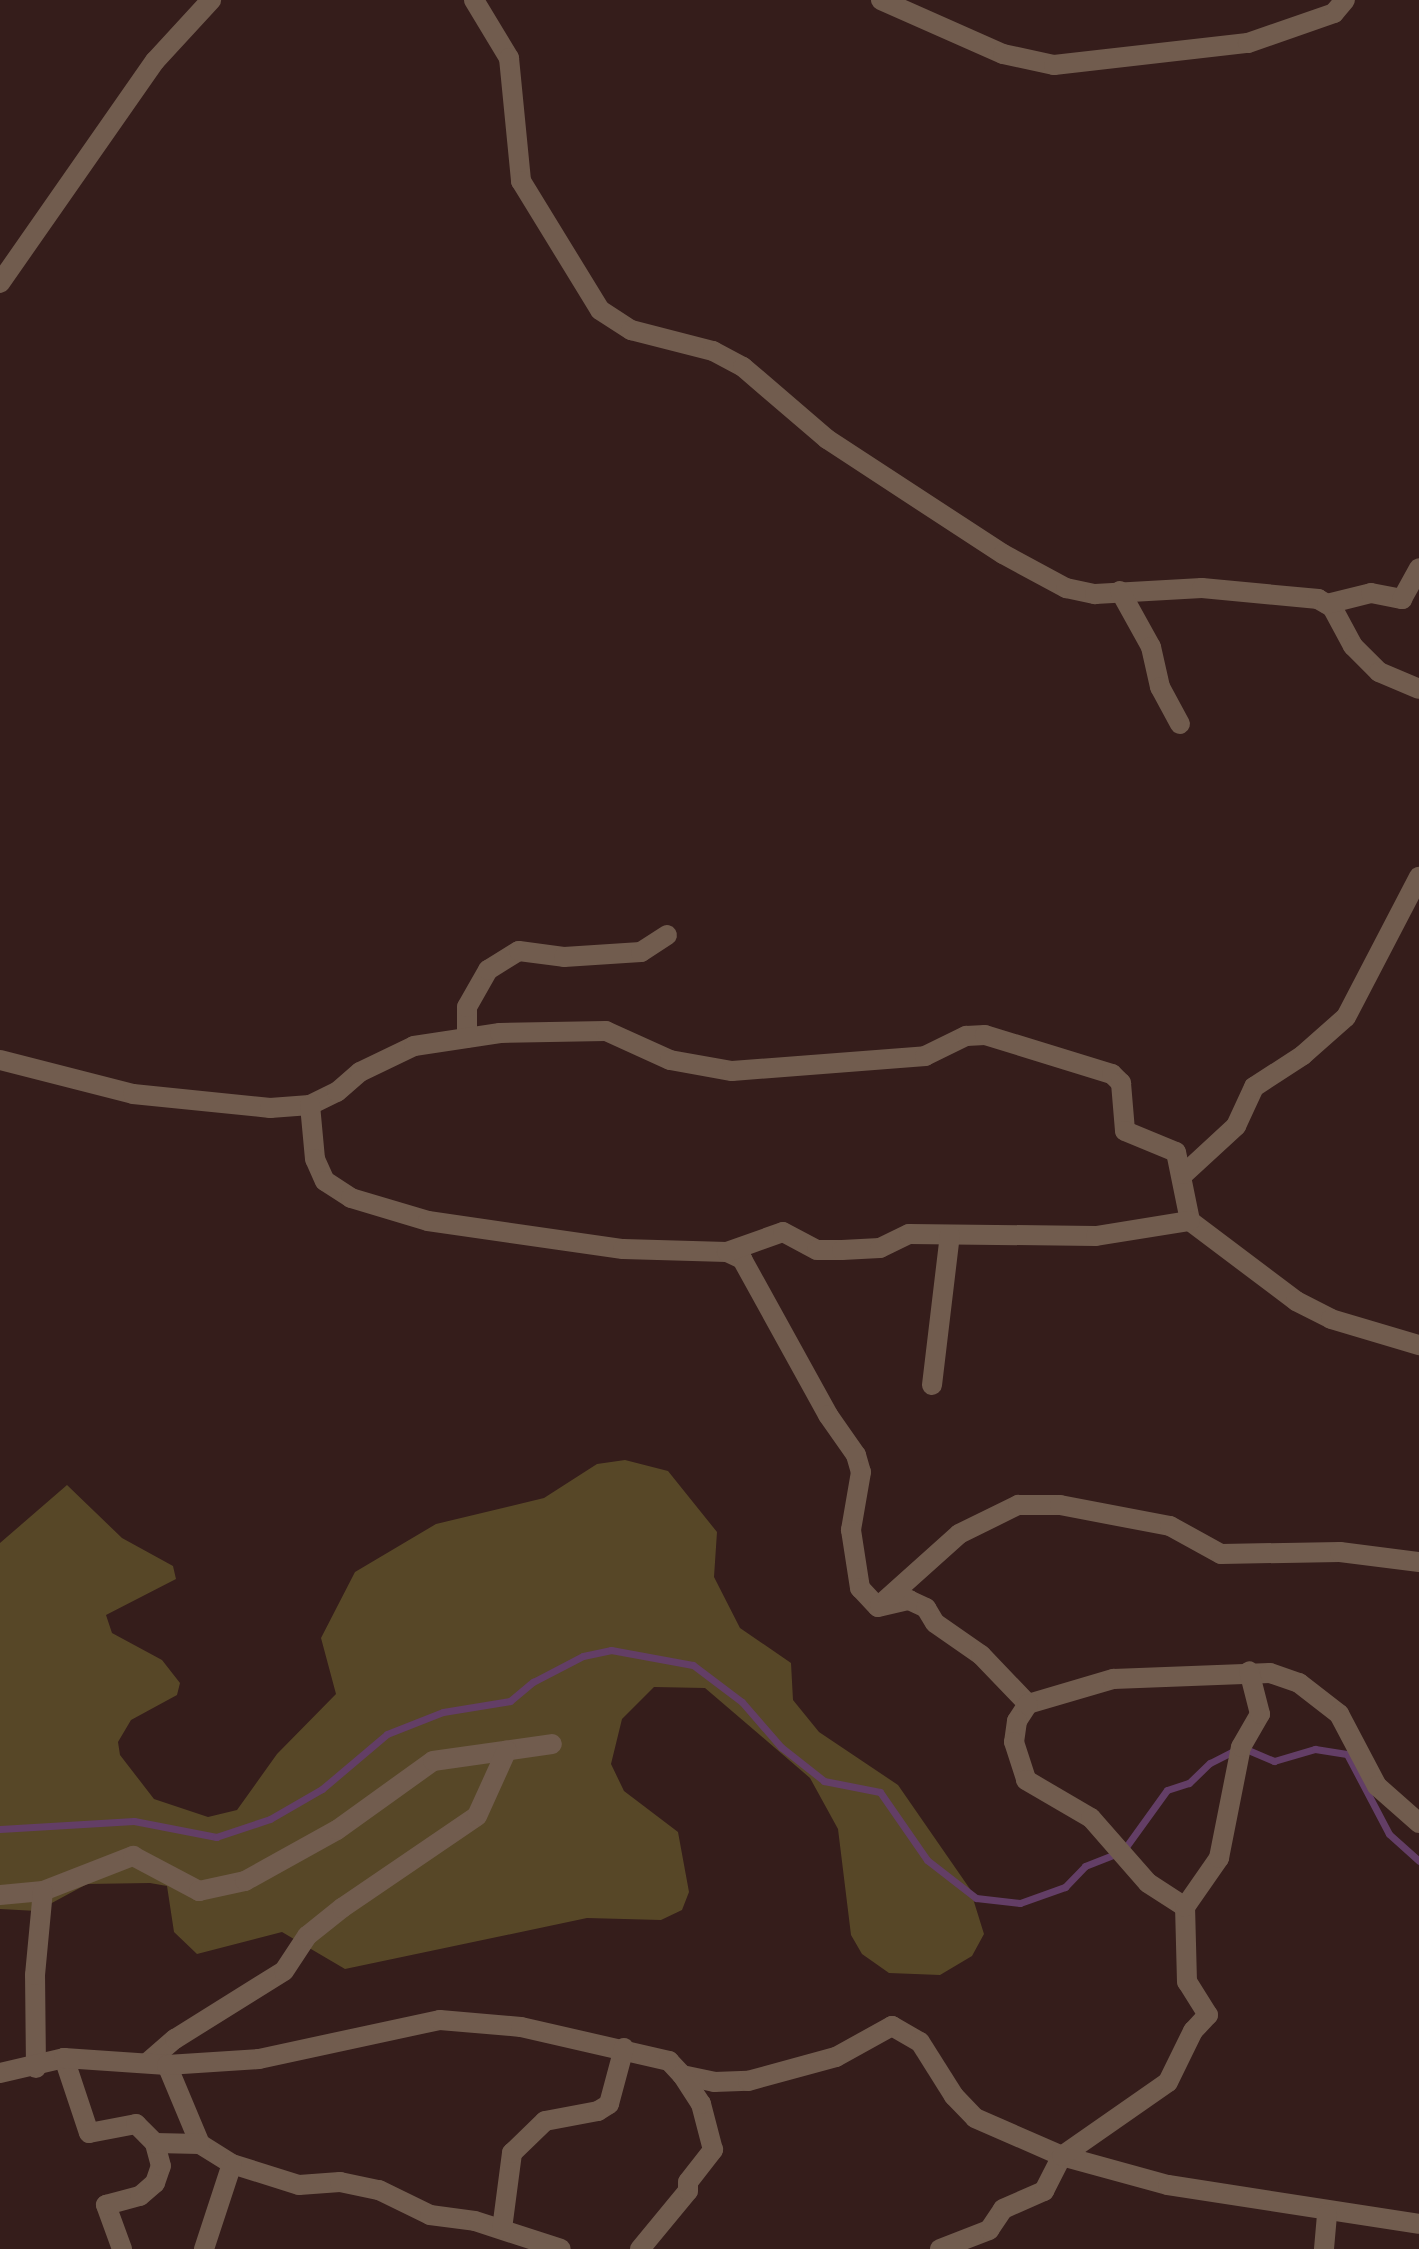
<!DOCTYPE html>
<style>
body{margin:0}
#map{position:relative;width:1419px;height:2249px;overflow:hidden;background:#351d1b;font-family:"Roboto Serif",serif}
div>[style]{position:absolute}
.green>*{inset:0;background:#574727}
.stream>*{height:7px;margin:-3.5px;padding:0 3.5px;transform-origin:3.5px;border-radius:3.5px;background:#633e66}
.street>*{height:20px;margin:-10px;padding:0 10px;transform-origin:10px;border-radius:10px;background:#715c4e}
span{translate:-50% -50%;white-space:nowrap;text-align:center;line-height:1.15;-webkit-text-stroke:6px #351d1b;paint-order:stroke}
</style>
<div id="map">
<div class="green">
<i style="clip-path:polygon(625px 1460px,668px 1471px,717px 1532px,714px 1577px,740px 1628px,791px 1663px,793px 1700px,819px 1732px,898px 1785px,970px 1889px,984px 1934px,972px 1956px,940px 1975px,889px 1973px,862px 1954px,851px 1935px,838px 1829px,810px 1778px,705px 1688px,654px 1687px,622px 1719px,611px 1764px,624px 1791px,678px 1832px,689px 1892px,682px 1910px,661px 1920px,587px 1918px,345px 1969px,282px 1932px,197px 1954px,174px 1932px,167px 1886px,150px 1883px,87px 1884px,37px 1911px,0 1909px,0 1543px,67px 1485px,122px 1538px,173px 1566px,176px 1579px,106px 1615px,112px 1633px,162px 1660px,180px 1683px,177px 1695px,131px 1720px,118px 1742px,120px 1755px,154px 1799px,208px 1817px,237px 1810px,277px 1754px,336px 1694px,321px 1638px,355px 1572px,436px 1524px,544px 1498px,597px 1464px)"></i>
</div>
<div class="stream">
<i style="left:0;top:1829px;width:134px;rotate:-3.4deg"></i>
<i style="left:134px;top:1821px;width:84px;rotate:11deg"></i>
<i style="left:216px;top:1837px;width:57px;rotate:-18.4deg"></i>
<i style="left:270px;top:1819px;width:60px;rotate:-30deg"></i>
<i style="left:322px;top:1789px;width:85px;rotate:-40.2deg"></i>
<i style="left:387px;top:1734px;width:60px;rotate:-21.4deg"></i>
<i style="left:443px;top:1712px;width:68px;rotate:-9.3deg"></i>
<i style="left:510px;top:1701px;width:30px;rotate:-40deg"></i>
<i style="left:533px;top:1682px;width:56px;rotate:-27.5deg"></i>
<i style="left:583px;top:1656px;width:29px;rotate:-12deg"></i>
<i style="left:611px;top:1650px;width:83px;rotate:10.4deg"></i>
<i style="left:693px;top:1665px;width:61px;rotate:37.1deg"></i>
<i style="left:742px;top:1702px;width:60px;rotate:49.1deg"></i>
<i style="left:781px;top:1747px;width:55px;rotate:38.3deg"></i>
<i style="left:824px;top:1781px;width:57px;rotate:11.1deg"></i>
<i style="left:880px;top:1792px;width:83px;rotate:55.3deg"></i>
<i style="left:927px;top:1860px;width:62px;rotate:37.8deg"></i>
<i style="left:976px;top:1898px;width:44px;rotate:6.5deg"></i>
<i style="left:1020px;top:1903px;width:48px;rotate:-19.6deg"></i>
<i style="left:1065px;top:1887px;width:29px;rotate:-46deg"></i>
<i style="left:1085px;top:1866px;width:41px;rotate:-21.5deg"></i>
<i style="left:1123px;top:1851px;width:75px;rotate:-54.2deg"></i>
<i style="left:1167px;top:1790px;width:23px;rotate:-18deg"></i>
<i style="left:1189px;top:1783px;width:29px;rotate:-44deg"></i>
<i style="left:1210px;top:1763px;width:35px;rotate:-27deg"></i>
<i style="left:1241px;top:1747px;width:36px;rotate:23deg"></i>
<i style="left:1274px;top:1761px;width:43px;rotate:-16.3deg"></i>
<i style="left:1315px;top:1749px;width:32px;rotate:9deg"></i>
<i style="left:1347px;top:1754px;width:90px;rotate:62.3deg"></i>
<i style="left:1389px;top:1834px;width:40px;rotate:42deg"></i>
</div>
<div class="street">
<i style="left:474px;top:0;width:68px;rotate:58.9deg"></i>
<i style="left:509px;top:58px;width:124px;rotate:84.4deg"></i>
<i style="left:521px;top:181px;width:151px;rotate:58.5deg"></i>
<i style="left:600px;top:310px;width:37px;rotate:33deg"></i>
<i style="left:631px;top:330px;width:85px;rotate:14.4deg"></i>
<i style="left:713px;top:351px;width:34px;rotate:28deg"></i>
<i style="left:743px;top:367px;width:111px;rotate:40.6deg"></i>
<i style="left:827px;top:439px;width:210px;rotate:33.2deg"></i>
<i style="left:1003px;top:554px;width:72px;rotate:28.4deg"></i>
<i style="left:1066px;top:588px;width:30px;rotate:12deg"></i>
<i style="left:1095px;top:594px;width:107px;rotate:-3.2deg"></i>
<i style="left:1202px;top:588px;width:117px;rotate:5.4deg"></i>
<i style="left:1318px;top:599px;width:16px;rotate:30deg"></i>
<i style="left:1332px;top:607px;width:44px;rotate:61.7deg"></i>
<i style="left:1353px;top:646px;width:37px;rotate:45deg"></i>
<i style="left:1379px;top:672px;width:43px;rotate:23deg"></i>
<i style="left:881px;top:0;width:133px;rotate:23.9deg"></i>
<i style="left:1003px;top:54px;width:52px;rotate:12.2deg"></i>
<i style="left:1054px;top:65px;width:195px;rotate:-6.5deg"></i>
<i style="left:1248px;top:43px;width:91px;rotate:-19.2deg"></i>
<i style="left:1334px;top:13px;width:17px;rotate:-50deg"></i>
<i style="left:0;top:283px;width:271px;rotate:-55.1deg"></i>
<i style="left:155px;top:61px;width:83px;rotate:-47.4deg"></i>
<i style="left:1120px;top:591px;width:64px;rotate:61deg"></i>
<i style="left:1151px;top:647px;width:41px;rotate:77.3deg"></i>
<i style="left:1160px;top:687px;width:42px;rotate:61.6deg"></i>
<i style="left:1327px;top:604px;width:45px;rotate:-14deg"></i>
<i style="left:1371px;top:593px;width:32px;rotate:11deg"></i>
<i style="left:1402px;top:599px;width:35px;rotate:-61deg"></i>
<i style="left:467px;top:1038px;width:31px;rotate:-90deg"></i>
<i style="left:467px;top:1007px;width:43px;rotate:-60.4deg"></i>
<i style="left:488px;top:970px;width:36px;rotate:-32deg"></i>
<i style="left:519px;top:951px;width:45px;rotate:7.6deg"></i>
<i style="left:564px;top:957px;width:77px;rotate:-3.7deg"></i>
<i style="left:641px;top:952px;width:31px;rotate:-33deg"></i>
<i style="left:0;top:1060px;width:137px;rotate:14.3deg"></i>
<i style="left:133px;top:1094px;width:138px;rotate:5.8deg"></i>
<i style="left:270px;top:1108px;width:40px;rotate:-4.3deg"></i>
<i style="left:310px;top:1105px;width:30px;rotate:-26deg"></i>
<i style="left:337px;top:1092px;width:30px;rotate:-41deg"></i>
<i style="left:360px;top:1072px;width:60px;rotate:-25.7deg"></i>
<i style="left:414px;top:1046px;width:87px;rotate:-8.6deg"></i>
<i style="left:500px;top:1033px;width:106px;rotate:-1.1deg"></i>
<i style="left:606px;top:1031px;width:70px;rotate:24.4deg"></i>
<i style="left:670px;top:1060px;width:63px;rotate:10.1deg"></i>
<i style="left:732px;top:1071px;width:194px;rotate:-4.4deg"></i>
<i style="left:925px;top:1056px;width:46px;rotate:-26deg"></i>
<i style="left:966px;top:1036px;width:19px;rotate:-3deg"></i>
<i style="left:985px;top:1035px;width:133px;rotate:17.1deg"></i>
<i style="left:1112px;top:1074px;width:13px;rotate:45deg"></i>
<i style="left:1121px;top:1083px;width:48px;rotate:85.2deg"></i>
<i style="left:1125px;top:1131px;width:55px;rotate:22.4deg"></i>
<i style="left:1176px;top:1152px;width:70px;rotate:78.5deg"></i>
<i style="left:1190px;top:1221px;width:133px;rotate:37deg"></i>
<i style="left:1296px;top:1301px;width:39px;rotate:27deg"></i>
<i style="left:1331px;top:1319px;width:92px;rotate:16.5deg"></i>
<i style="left:310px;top:1105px;width:54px;rotate:84.7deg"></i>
<i style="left:315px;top:1159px;width:24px;rotate:66deg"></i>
<i style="left:325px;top:1181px;width:31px;rotate:33deg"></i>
<i style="left:351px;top:1198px;width:80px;rotate:16.6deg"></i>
<i style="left:428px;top:1221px;width:197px;rotate:8.2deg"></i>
<i style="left:623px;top:1249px;width:104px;rotate:1.7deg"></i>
<i style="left:727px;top:1252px;width:17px;rotate:25deg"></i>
<i style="left:742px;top:1259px;width:178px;rotate:61.1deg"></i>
<i style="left:828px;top:1415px;width:49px;rotate:55deg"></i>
<i style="left:856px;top:1455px;width:18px;rotate:74deg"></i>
<i style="left:861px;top:1472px;width:59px;rotate:99.8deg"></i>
<i style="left:851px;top:1530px;width:59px;rotate:81.2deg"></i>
<i style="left:860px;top:1588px;width:26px;rotate:47deg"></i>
<i style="left:878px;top:1607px;width:32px;rotate:-13deg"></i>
<i style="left:909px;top:1600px;width:19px;rotate:25deg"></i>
<i style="left:926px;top:1608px;width:17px;rotate:59deg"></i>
<i style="left:935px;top:1623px;width:56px;rotate:34.8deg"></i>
<i style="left:981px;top:1655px;width:68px;rotate:46.2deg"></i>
<i style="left:1184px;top:1174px;width:71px;rotate:-42.7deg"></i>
<i style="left:1236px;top:1126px;width:43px;rotate:-65.2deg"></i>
<i style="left:1254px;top:1087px;width:59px;rotate:-33.1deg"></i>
<i style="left:1303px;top:1055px;width:57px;rotate:-41.5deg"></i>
<i style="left:1346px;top:1017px;width:158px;rotate:-62.5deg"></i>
<i style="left:727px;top:1252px;width:59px;rotate:-19.7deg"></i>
<i style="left:783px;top:1232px;width:38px;rotate:28deg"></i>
<i style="left:817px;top:1250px;width:25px"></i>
<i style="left:842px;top:1250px;width:38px;rotate:-3deg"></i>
<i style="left:880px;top:1248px;width:32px;rotate:-26deg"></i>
<i style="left:909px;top:1234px;width:187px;rotate:0.6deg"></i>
<i style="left:1096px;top:1236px;width:95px;rotate:-9.1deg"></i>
<i style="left:932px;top:1385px;width:151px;rotate:-83.2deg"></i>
<i style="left:880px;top:1605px;width:106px;rotate:-41.9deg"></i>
<i style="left:959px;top:1534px;width:66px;rotate:-26.2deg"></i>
<i style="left:1018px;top:1505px;width:42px"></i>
<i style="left:1060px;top:1505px;width:112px;rotate:10.8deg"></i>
<i style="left:1170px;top:1526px;width:58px;rotate:28.8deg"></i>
<i style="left:1221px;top:1554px;width:119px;rotate:-1deg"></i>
<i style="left:1340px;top:1552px;width:80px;rotate:7.2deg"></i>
<i style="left:1028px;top:1704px;width:89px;rotate:-16.4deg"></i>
<i style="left:1113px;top:1679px;width:157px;rotate:-2.2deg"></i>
<i style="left:1270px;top:1673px;width:31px;rotate:19deg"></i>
<i style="left:1299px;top:1683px;width:51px;rotate:37.8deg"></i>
<i style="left:1339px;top:1714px;width:81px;rotate:62.2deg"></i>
<i style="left:1377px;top:1786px;width:56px;rotate:41.4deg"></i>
<i style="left:1028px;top:1704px;width:20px;rotate:123deg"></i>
<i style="left:1017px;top:1721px;width:21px;rotate:98deg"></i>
<i style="left:1014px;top:1742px;width:40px;rotate:72deg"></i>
<i style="left:1026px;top:1780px;width:75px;rotate:30.3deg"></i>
<i style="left:1091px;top:1818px;width:86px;rotate:48.8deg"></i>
<i style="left:1148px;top:1883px;width:44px;rotate:33deg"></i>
<i style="left:0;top:1895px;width:43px;rotate:-5.3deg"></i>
<i style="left:43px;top:1891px;width:97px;rotate:-21.3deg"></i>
<i style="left:133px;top:1856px;width:75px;rotate:27.9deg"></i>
<i style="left:199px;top:1891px;width:47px;rotate:-12.3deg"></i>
<i style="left:245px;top:1881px;width:105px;rotate:-29deg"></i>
<i style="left:337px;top:1830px;width:118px;rotate:-35.7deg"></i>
<i style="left:433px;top:1761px;width:120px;rotate:-8.1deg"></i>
<i style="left:64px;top:2058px;width:79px;rotate:71.6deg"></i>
<i style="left:89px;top:2133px;width:48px;rotate:-10.8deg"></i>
<i style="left:136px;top:2124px;width:27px;rotate:45deg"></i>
<i style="left:147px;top:2063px;width:37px;rotate:-41deg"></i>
<i style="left:175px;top:2039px;width:128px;rotate:-32deg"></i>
<i style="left:284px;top:1971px;width:42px;rotate:-56.7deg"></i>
<i style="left:307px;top:1936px;width:45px;rotate:-38.7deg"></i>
<i style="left:342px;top:1908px;width:163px;rotate:-34.3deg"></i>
<i style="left:477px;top:1816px;width:72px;rotate:-65.6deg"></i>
<i style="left:167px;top:2065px;width:86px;rotate:67.3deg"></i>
<i style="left:200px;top:2144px;width:38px;rotate:32deg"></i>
<i style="left:232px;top:2164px;width:70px;rotate:17.4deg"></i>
<i style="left:299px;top:2185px;width:41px;rotate:-4.2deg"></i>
<i style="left:340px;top:2182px;width:40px;rotate:12deg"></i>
<i style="left:379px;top:2190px;width:57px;rotate:26.1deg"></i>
<i style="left:430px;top:2215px;width:45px;rotate:7.6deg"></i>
<i style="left:475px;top:2221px;width:90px;rotate:18deg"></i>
<i style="left:36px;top:2068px;width:93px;rotate:-90.6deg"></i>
<i style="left:35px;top:1975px;width:84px;rotate:-84.6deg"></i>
<i style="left:0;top:2073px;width:66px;rotate:-13.2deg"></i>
<i style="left:64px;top:2058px;width:103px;rotate:3.9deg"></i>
<i style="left:167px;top:2065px;width:92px;rotate:-3.7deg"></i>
<i style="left:259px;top:2059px;width:185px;rotate:-12.2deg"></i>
<i style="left:440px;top:2020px;width:81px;rotate:4.9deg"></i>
<i style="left:521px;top:2027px;width:152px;rotate:12.9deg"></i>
<i style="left:669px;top:2061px;width:19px;rotate:47deg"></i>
<i style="left:682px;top:2075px;width:33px;rotate:12deg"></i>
<i style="left:714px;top:2082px;width:34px;rotate:-2deg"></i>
<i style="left:748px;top:2081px;width:91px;rotate:-15.3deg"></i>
<i style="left:836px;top:2057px;width:64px;rotate:-29deg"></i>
<i style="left:892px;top:2026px;width:32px;rotate:30deg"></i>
<i style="left:920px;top:2042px;width:64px;rotate:57.8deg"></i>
<i style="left:954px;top:2096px;width:30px;rotate:46deg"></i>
<i style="left:975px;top:2118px;width:95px;rotate:23.6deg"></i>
<i style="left:1062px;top:2156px;width:110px;rotate:15.3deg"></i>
<i style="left:1168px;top:2185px;width:254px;rotate:8.8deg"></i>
<i style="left:502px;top:2229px;width:77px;rotate:-82.5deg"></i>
<i style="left:512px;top:2153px;width:46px;rotate:-44.1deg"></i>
<i style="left:545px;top:2121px;width:54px;rotate:-10.7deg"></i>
<i style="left:598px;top:2111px;width:13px;rotate:-32deg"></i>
<i style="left:609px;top:2104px;width:58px;rotate:-75deg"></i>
<i style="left:122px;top:2249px;width:47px;rotate:-110deg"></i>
<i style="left:106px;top:2205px;width:35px;rotate:-15deg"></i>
<i style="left:140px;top:2196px;width:20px;rotate:-41deg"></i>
<i style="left:155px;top:2183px;width:18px;rotate:-71deg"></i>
<i style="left:161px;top:2166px;width:24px;rotate:-105deg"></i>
<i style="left:155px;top:2143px;width:45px;rotate:1.3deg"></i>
<i style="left:204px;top:2249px;width:89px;rotate:-71.8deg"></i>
<i style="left:640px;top:2249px;width:75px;rotate:-50.4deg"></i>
<i style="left:688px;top:2191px;width:9px;rotate:-90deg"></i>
<i style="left:688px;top:2182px;width:41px;rotate:-52deg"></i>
<i style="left:713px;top:2150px;width:48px;rotate:-104.6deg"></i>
<i style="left:701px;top:2104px;width:35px;rotate:-123deg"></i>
<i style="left:940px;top:2249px;width:53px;rotate:-21.2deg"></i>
<i style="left:989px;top:2230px;width:25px;rotate:-56deg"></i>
<i style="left:1003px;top:2209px;width:45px;rotate:-23.7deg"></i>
<i style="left:1044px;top:2191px;width:39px;rotate:-63deg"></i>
<i style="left:1062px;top:2156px;width:129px;rotate:-34.9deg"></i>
<i style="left:1168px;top:2082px;width:57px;rotate:-63.9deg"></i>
<i style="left:1193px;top:2031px;width:22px;rotate:-47deg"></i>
<i style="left:1208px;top:2015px;width:39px;rotate:-122deg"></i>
<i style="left:1187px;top:1982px;width:75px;rotate:-91.5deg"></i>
<i style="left:1185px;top:1907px;width:60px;rotate:-55.2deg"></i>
<i style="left:1219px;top:1858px;width:113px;rotate:-78.8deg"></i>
<i style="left:1241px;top:1747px;width:38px;rotate:-60deg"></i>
<i style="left:1260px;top:1714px;width:44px;rotate:-104.3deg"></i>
<i style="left:1324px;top:2249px;width:35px;rotate:-85deg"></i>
</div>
</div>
